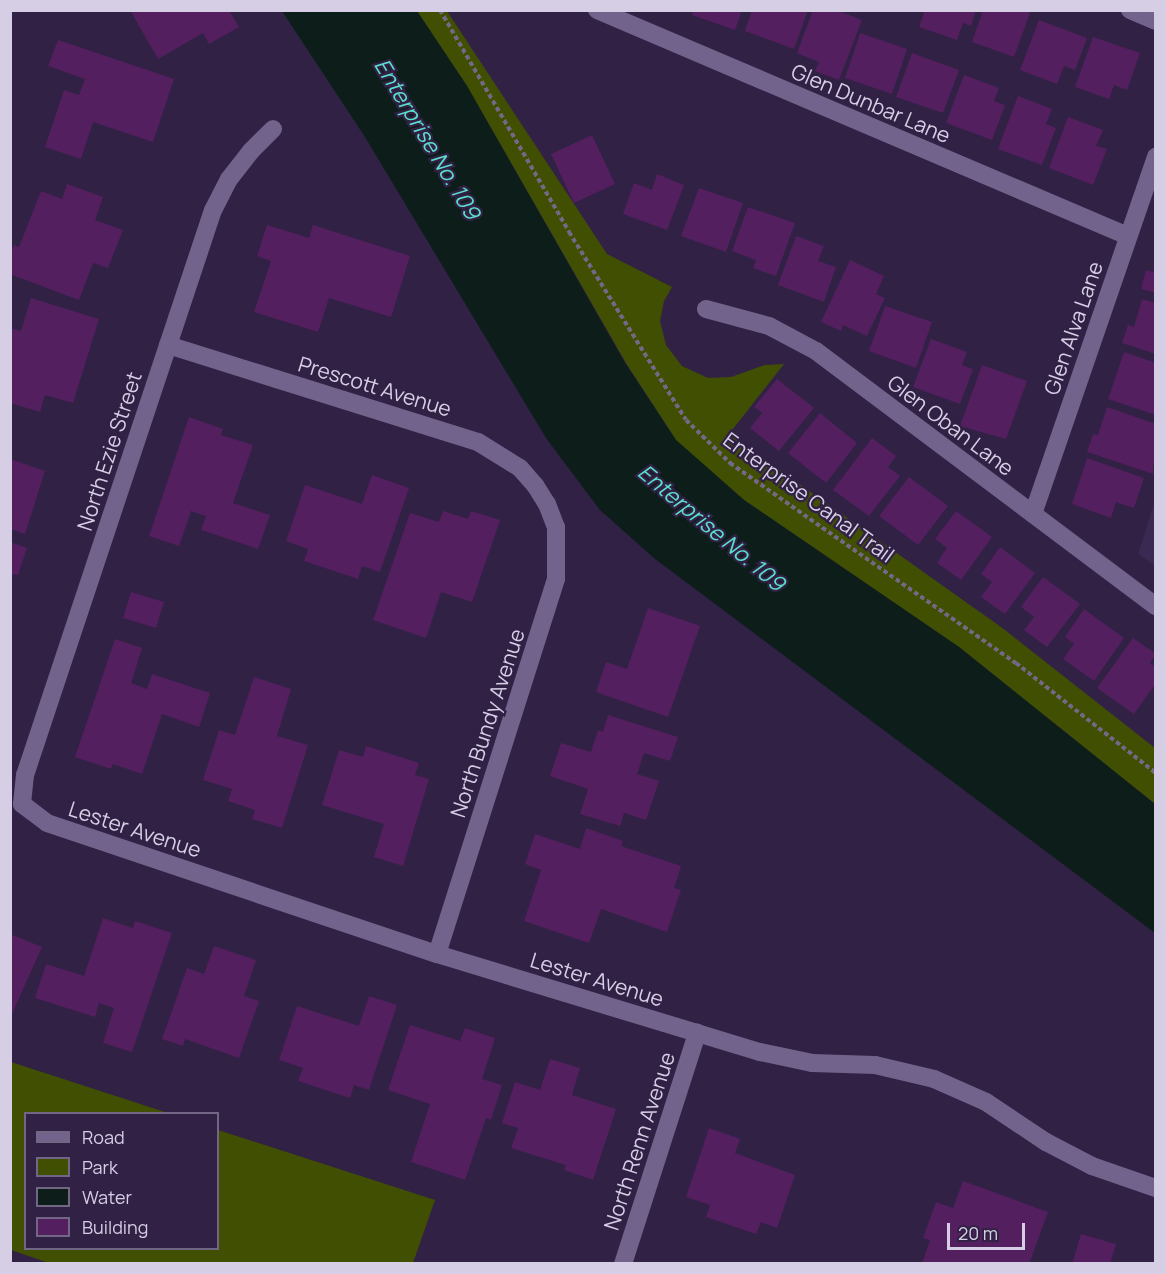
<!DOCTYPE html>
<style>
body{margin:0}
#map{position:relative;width:1166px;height:1274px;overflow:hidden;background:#302145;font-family:Manrope,sans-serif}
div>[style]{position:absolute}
.built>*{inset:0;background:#3a2953}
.green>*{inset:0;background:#414f03}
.water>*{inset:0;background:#0c1d1a}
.building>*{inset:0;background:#541f5f}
.path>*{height:4px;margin-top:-2px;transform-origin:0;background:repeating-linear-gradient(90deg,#746887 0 4.5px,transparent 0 7.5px)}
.minor>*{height:18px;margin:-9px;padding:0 9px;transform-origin:9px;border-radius:9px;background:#72638c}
span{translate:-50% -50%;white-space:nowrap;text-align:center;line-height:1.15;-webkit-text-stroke:4.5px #302145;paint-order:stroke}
.street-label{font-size:21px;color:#d6cee5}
.water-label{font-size:22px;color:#5bdfca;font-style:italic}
.frame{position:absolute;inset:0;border:12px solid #d6cee5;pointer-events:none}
.legend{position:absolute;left:24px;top:1112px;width:195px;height:138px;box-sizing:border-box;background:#302145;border:2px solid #726685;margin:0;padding:8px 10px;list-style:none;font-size:18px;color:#d6cee5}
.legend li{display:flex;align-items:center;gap:12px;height:30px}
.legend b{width:30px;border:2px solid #726685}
.scale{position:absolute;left:947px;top:1223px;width:78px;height:27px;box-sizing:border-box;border:3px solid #d6cee5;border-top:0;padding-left:8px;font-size:18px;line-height:21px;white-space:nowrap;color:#d6cee5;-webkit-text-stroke:4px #302145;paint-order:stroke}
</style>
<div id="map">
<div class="built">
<i style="clip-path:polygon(1155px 501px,1156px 566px,1155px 566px,1138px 554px)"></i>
</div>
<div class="green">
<i style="clip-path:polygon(417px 11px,447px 11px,607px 254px,672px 287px,664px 301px,660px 321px,666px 345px,682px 366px,708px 378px,731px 377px,765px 365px,784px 364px,729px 434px,1001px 627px,1155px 748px,1155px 804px,959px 647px,744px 500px,676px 440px,626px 363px,467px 86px)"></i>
<i style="clip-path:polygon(11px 1062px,168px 1113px,26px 1114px,26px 1248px,218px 1248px,218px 1130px,435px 1200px,413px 1263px,52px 1264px,11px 1250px)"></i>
</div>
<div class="water">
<i style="clip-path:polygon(282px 11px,417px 11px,467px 86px,625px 363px,676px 440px,744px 500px,959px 647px,1155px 804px,1155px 933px,655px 559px,600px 510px,546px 438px,365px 137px)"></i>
</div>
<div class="building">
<i style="clip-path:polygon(130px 10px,229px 10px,239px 27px,209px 44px,203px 33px,158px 59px)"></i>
<i style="clip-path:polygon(693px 10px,742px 10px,735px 30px,692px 15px)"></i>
<i style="clip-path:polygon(752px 10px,808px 10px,794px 49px,745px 31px)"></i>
<i style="clip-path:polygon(813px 10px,836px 10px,862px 20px,839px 80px,815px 71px,819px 62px,797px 53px)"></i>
<i style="clip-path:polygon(925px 10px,976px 10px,971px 26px,963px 23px,957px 40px,919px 27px)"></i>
<i style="clip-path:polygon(983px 10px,1031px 10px,1014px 57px,972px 42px)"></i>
<i style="clip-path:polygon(1039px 20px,1087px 38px,1075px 70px,1064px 66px,1057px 84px,1020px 70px)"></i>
<i style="clip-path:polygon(860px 33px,907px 49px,892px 94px,845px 78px)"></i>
<i style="clip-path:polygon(1093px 37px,1140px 53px,1127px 90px,1114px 85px,1109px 99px,1075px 87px)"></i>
<i style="clip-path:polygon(58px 40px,174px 79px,153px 142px,93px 122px,81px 159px,45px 147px,64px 90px,79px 95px,85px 79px,48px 66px)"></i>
<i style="clip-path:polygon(912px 53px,959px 70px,943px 113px,896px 97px)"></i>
<i style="clip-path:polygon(964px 75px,999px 88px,994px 101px,1005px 105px,992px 140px,946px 123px)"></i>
<i style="clip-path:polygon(1018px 96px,1052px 109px,1046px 124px,1056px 128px,1042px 165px,998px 149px)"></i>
<i style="clip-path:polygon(1068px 117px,1103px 130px,1096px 146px,1107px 149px,1093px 185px,1049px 168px)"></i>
<i style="clip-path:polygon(592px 135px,615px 184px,574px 203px,551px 154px)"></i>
<i style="clip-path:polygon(657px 174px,684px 185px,667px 230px,623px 214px,634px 183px,652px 190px)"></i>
<i style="clip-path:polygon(67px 184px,103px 197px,95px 220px,123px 230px,108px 268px,93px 263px,79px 300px,10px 274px,10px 254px,14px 245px,19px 247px,41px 191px,62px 199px)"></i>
<i style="clip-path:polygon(699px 188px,743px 203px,726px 252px,681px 236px)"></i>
<i style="clip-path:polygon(748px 207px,795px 223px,776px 276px,753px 268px,756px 260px,732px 251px)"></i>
<i style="clip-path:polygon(267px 225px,309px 238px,313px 225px,410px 256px,391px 317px,329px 298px,318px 332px,254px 312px,271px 261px,257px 256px)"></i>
<i style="clip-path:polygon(796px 236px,824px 246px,818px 261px,836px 267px,824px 302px,778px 285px)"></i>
<i style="clip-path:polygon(850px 260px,884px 276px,876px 294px,885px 298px,867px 336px,843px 325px,841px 331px,821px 322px)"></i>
<i style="clip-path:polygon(1156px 266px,1156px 293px,1141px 289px,1146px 270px,1153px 272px)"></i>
<i style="clip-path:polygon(31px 298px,99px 319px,73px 403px,45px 395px,40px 412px,10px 403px,10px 328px,21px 331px)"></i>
<i style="clip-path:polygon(1142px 299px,1156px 303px,1156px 354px,1122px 343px,1128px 325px,1134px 327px)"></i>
<i style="clip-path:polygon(885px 306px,932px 322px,916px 368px,869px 351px)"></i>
<i style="clip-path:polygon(931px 339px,967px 352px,962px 365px,973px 369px,960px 404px,913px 387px)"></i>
<i style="clip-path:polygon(1124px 352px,1156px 363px,1156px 415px,1108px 399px)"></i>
<i style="clip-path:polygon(982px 365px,1027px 381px,1006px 439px,960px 426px)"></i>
<i style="clip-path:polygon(777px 379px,814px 408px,779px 451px,750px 428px,762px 413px,754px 407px)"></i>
<i style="clip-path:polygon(1107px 407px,1156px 424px,1153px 474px,1087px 452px,1093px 434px,1098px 435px)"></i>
<i style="clip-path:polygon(820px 413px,857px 443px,826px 483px,788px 453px)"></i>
<i style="clip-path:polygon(189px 417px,223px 429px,221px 435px,253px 445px,233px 503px,270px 515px,258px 549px,201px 530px,206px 516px,191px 511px,179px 546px,149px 536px)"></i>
<i style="clip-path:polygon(872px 438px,896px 456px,888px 467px,900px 476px,869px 516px,833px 490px)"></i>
<i style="clip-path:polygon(1087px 458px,1144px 478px,1134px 508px,1116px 502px,1111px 518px,1072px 504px)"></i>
<i style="clip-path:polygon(10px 459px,45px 471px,25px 534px,10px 529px)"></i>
<i style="clip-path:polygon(372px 475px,409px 488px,380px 572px,362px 566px,358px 579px,304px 561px,308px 549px,286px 541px,305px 485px,362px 504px)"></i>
<i style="clip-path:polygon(909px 477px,948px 506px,918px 545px,879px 516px)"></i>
<i style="clip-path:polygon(443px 511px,468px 519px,471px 511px,500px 520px,472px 602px,441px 592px,426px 638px,373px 620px,410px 513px,439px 522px)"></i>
<i style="clip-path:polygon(956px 511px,992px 537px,961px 580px,937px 563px,947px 548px,935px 539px)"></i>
<i style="clip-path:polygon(10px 542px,27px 548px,18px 575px,13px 574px,11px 579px)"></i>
<i style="clip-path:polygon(1000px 547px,1035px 573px,1005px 614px,981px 597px,992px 582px,981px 574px)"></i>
<i style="clip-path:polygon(1043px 577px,1080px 604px,1047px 647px,1024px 630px,1034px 617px,1021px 607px)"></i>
<i style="clip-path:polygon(131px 592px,164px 602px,156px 628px,123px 618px)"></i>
<i style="clip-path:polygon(648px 608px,700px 626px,668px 717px,596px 692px,606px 662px,627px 669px)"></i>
<i style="clip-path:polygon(1084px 609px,1124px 638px,1094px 681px,1063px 659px,1074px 644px,1065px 637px)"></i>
<i style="clip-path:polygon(1133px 638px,1156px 654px,1150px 663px,1156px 667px,1156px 683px,1134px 714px,1097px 688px)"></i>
<i style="clip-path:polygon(115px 639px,142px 648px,131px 683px,147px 689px,152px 674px,210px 693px,199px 727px,162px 714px,142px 774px,113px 764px,111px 769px,75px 757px)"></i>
<i style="clip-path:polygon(254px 677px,291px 689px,277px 736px,308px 745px,282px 828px,252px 819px,255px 810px,228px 801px,232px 789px,203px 780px,219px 730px,235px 735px)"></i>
<i style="clip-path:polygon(608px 715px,678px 737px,670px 761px,644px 753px,637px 774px,659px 781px,646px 820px,624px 813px,620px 826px,580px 814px,588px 789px,550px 776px,561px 743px,591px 752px,598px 730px,603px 732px)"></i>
<i style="clip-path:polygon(366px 746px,419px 763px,415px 775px,429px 779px,403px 866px,374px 857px,384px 824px,322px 805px,339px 750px,363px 757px)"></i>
<i style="clip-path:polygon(586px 828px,623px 841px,621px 846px,681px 866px,674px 888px,681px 890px,667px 932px,601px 909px,589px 943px,524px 921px,541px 870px,525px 864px,535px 834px,580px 849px)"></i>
<i style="clip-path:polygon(103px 918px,133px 928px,135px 921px,172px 933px,132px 1052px,103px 1043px,114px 1008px,99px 1003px,95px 1017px,35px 998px,46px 964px,84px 976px)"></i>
<i style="clip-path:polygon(10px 934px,42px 947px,10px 1018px)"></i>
<i style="clip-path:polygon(214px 946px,256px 960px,244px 996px,259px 1001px,239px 1058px,185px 1039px,183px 1046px,162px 1039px,187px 968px,204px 974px)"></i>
<i style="clip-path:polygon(369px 996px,397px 1005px,369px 1090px,354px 1085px,350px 1098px,298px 1081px,303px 1068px,279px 1060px,297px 1006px,359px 1026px)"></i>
<i style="clip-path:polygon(410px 1025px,460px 1041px,465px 1028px,495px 1038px,482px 1079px,502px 1085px,491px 1120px,486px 1118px,465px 1180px,411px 1162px,430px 1104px,388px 1090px)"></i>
<i style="clip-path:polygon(550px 1059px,580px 1068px,572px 1095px,616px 1109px,593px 1180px,564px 1170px,566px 1165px,511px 1148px,518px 1128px,502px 1123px,515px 1082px,540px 1090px)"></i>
<i style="clip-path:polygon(709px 1128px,740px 1139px,735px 1153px,795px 1175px,777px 1228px,761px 1222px,756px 1234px,706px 1217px,710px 1205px,686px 1197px)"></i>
<i style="clip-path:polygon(963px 1181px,1048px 1212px,1029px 1264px,922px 1264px,930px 1240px,923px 1238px,936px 1202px,953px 1208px)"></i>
<i style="clip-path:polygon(1081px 1234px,1116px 1244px,1110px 1264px,1072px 1264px)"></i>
</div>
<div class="path">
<i style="left:440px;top:10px;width:257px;rotate:59.8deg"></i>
<i style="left:569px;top:232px;width:221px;rotate:58.1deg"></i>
<i style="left:686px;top:420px;width:62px;rotate:44.3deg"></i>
<i style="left:730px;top:463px;width:349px;rotate:35deg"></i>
<i style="left:1016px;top:663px;width:178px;rotate:38.2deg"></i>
</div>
<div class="minor">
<i style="left:597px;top:10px;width:577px;rotate:23.06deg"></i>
<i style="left:1130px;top:10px;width:28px;rotate:23deg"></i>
<i style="left:273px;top:129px;width:31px;rotate:135deg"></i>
<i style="left:251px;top:151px;width:36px;rotate:128deg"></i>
<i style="left:229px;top:179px;width:35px;rotate:117deg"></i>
<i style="left:213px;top:210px;width:595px;rotate:108.4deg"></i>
<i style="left:25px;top:775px;width:29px;rotate:96deg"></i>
<i style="left:22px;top:804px;width:31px;rotate:37deg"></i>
<i style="left:47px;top:823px;width:411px;rotate:18.6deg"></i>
<i style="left:437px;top:954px;width:338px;rotate:16.9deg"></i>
<i style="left:760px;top:1052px;width:53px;rotate:11.9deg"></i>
<i style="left:812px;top:1063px;width:63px;rotate:1.8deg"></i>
<i style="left:875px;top:1065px;width:61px;rotate:13.3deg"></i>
<i style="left:934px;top:1079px;width:57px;rotate:23.9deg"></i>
<i style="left:986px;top:1102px;width:72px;rotate:33.7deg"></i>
<i style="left:1046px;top:1142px;width:52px;rotate:27.6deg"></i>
<i style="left:1092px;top:1166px;width:68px;rotate:19deg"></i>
<i style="left:706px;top:309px;width:65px;rotate:15.1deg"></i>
<i style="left:769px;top:326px;width:53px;rotate:28deg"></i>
<i style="left:816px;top:351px;width:425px;rotate:36.9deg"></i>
<i style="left:168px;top:345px;width:325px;rotate:17.4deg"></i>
<i style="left:478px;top:442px;width:49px;rotate:31.8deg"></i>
<i style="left:520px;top:468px;width:23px;rotate:49deg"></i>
<i style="left:535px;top:485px;width:22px;rotate:58deg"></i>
<i style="left:547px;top:504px;width:25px;rotate:69deg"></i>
<i style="left:556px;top:527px;width:52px;rotate:90deg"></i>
<i style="left:556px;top:579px;width:393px;rotate:107.6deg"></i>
<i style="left:1033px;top:514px;width:378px;rotate:-71deg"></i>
<i style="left:623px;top:1264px;width:243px;rotate:-72.2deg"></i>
</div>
<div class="street-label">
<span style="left:871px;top:103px;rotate:23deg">Glen Dunbar Lane</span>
<span style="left:1073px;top:328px;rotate:-71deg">Glen Alva Lane</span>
<span style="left:375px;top:386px;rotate:17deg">Prescott Avenue</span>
<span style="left:951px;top:425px;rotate:37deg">Glen Oban Lane</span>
<span style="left:109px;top:451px;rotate:-72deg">North Ezie Street</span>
<span style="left:809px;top:497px;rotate:36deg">Enterprise Canal Trail</span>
<span style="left:487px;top:723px;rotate:-72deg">North Bundy Avenue</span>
<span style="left:135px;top:829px;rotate:18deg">Lester Avenue</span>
<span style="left:597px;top:979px;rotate:17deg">Lester Avenue</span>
<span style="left:639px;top:1141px;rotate:-72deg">North Renn Avenue</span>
</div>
<div class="water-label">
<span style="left:427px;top:139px;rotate:59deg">Enterprise No. 109</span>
<span style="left:711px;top:528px;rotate:40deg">Enterprise No. 109</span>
</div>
<div class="frame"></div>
<ul class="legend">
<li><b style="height:8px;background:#72638c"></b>Road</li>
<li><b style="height:16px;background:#414f03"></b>Park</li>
<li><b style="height:16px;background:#0c1d1a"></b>Water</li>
<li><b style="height:16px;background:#541f5f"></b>Building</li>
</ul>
<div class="scale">20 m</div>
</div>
